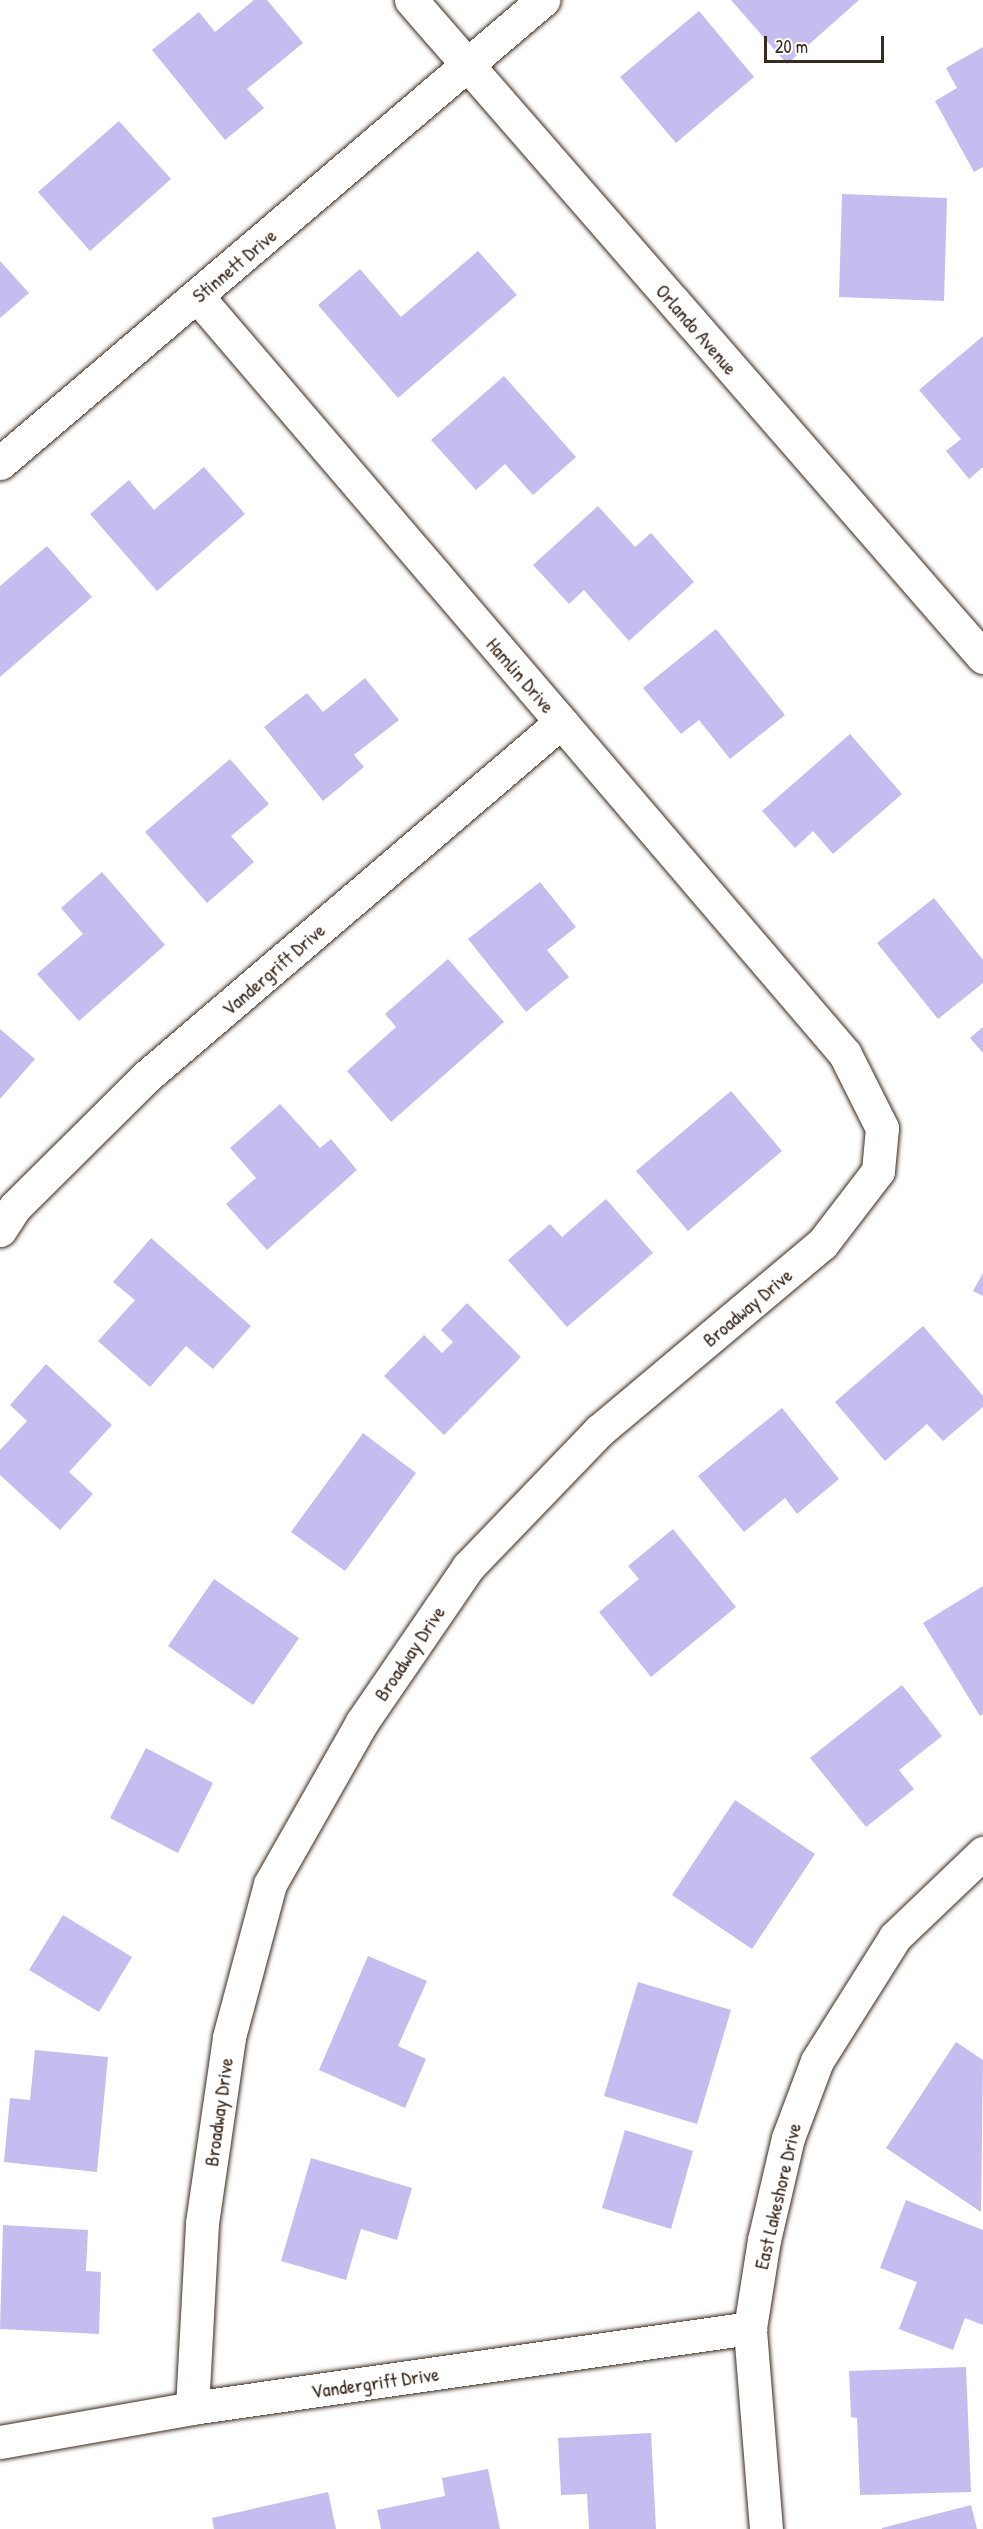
<!DOCTYPE html>
<style>
body{margin:0}
#map{position:relative;width:983px;height:2529px;overflow:hidden;background:#fff;font-family:"Patrick Hand",sans-serif}
div>[style]{position:absolute}
.building>*{inset:0;background:#c5bdef}
.roads{filter:drop-shadow(0 0 2px #3b2a1e) drop-shadow(0 0 2px #3b2a1e)}
.street>*{height:33px;margin:-16.5px;padding:0 16.5px;transform-origin:16.5px;border-radius:16.5px;background:#fff}
.secondary>*{height:33px;margin:-16.5px;padding:0 16.5px;transform-origin:16.5px;border-radius:16.5px;background:#fff}
span{translate:-50% -50%;white-space:nowrap;text-align:center;line-height:1.15;-webkit-text-stroke:6px #fff;paint-order:stroke}
.street-label{font-size:20px;color:#3b2a1e}
.scale{position:absolute;left:764px;top:36px;width:120px;height:27px;box-sizing:border-box;border:3px solid #3b2a1e;border-top:0;padding-left:8px;font-size:18px;line-height:21px;white-space:nowrap;color:#3b2a1e;-webkit-text-stroke:4px #fff;paint-order:stroke}
</style>
<div id="map">
<div class="building">
<i style="clip-path:polygon(254px 0,267px 0,303px 43px,247px 89px,264px 108px,225px 140px,152px 50px,199px 12px,215px 32px)"></i>
<i style="clip-path:polygon(731px 0,859px 0,787px 64px)"></i>
<i style="clip-path:polygon(699px 11px,754px 77px,676px 143px,620px 77px)"></i>
<i style="clip-path:polygon(983px 47px,983px 167px,974px 172px,935px 101px,957px 88px,946px 68px)"></i>
<i style="clip-path:polygon(119px 121px,171px 179px,90px 251px,38px 192px)"></i>
<i style="clip-path:polygon(842px 194px,947px 198px,944px 301px,839px 297px)"></i>
<i style="clip-path:polygon(478px 251px,517px 295px,398px 398px,318px 305px,360px 269px,401px 317px)"></i>
<i style="clip-path:polygon(0 261px,29px 293px,0 318px)"></i>
<i style="clip-path:polygon(983px 336px,983px 467px,969px 479px,946px 451px,961px 439px,919px 390px)"></i>
<i style="clip-path:polygon(504px 376px,576px 457px,533px 495px,505px 464px,476px 490px,431px 440px)"></i>
<i style="clip-path:polygon(204px 467px,245px 514px,157px 591px,90px 514px,129px 480px,154px 510px)"></i>
<i style="clip-path:polygon(598px 506px,635px 547px,651px 533px,694px 582px,629px 641px,584px 590px,569px 604px,533px 565px)"></i>
<i style="clip-path:polygon(47px 546px,92px 597px,0 677px,0 586px)"></i>
<i style="clip-path:polygon(716px 629px,785px 715px,730px 759px,699px 720px,681px 734px,643px 688px)"></i>
<i style="clip-path:polygon(365px 678px,399px 720px,354px 755px,364px 767px,323px 801px,264px 727px,307px 693px,323px 712px)"></i>
<i style="clip-path:polygon(850px 734px,902px 794px,833px 854px,813px 831px,795px 848px,762px 811px)"></i>
<i style="clip-path:polygon(230px 759px,269px 804px,231px 836px,254px 862px,207px 903px,145px 832px)"></i>
<i style="clip-path:polygon(102px 872px,165px 945px,79px 1021px,37px 974px,83px 934px,61px 908px)"></i>
<i style="clip-path:polygon(540px 882px,576px 927px,547px 950px,569px 977px,526px 1012px,468px 939px)"></i>
<i style="clip-path:polygon(934px 898px,983px 960px,983px 983px,938px 1019px,877px 943px)"></i>
<i style="clip-path:polygon(448px 959px,504px 1022px,391px 1122px,347px 1071px,396px 1027px,385px 1014px)"></i>
<i style="clip-path:polygon(983px 1027px,983px 1053px,970px 1038px)"></i>
<i style="clip-path:polygon(0 1029px,35px 1059px,0 1099px)"></i>
<i style="clip-path:polygon(731px 1091px,782px 1151px,688px 1231px,636px 1171px)"></i>
<i style="clip-path:polygon(280px 1104px,320px 1148px,331px 1139px,357px 1170px,267px 1250px,226px 1204px,256px 1178px,230px 1148px)"></i>
<i style="clip-path:polygon(606px 1199px,653px 1253px,567px 1327px,508px 1260px,550px 1224px,562px 1237px)"></i>
<i style="clip-path:polygon(151px 1238px,251px 1326px,213px 1369px,186px 1346px,150px 1387px,98px 1341px,135px 1300px,113px 1282px)"></i>
<i style="clip-path:polygon(983px 1273px,983px 1296px,973px 1291px)"></i>
<i style="clip-path:polygon(467px 1303px,521px 1357px,444px 1435px,384px 1376px,424px 1335px,442px 1353px,453px 1342px,441px 1330px)"></i>
<i style="clip-path:polygon(923px 1326px,983px 1396px,983px 1407px,943px 1441px,927px 1424px,885px 1461px,835px 1402px)"></i>
<i style="clip-path:polygon(46px 1364px,112px 1425px,69px 1472px,93px 1494px,60px 1530px,0 1475px,0 1450px,27px 1421px,10px 1405px)"></i>
<i style="clip-path:polygon(782px 1408px,839px 1479px,797px 1514px,785px 1498px,744px 1532px,698px 1476px)"></i>
<i style="clip-path:polygon(363px 1433px,416px 1473px,345px 1571px,291px 1532px)"></i>
<i style="clip-path:polygon(673px 1529px,736px 1607px,651px 1677px,599px 1612px,639px 1579px,628px 1566px)"></i>
<i style="clip-path:polygon(214px 1579px,299px 1638px,253px 1705px,168px 1646px)"></i>
<i style="clip-path:polygon(983px 1586px,983px 1714px,980px 1716px,923px 1623px)"></i>
<i style="clip-path:polygon(902px 1685px,942px 1736px,899px 1770px,914px 1789px,866px 1827px,810px 1758px)"></i>
<i style="clip-path:polygon(146px 1748px,213px 1783px,178px 1853px,110px 1818px)"></i>
<i style="clip-path:polygon(735px 1800px,815px 1854px,752px 1949px,672px 1895px)"></i>
<i style="clip-path:polygon(63px 1915px,132px 1957px,99px 2012px,29px 1970px)"></i>
<i style="clip-path:polygon(368px 1956px,427px 1981px,398px 2046px,426px 2059px,405px 2108px,319px 2070px)"></i>
<i style="clip-path:polygon(638px 1982px,731px 2010px,697px 2124px,604px 2096px)"></i>
<i style="clip-path:polygon(956px 2042px,983px 2060px,981px 2212px,886px 2148px)"></i>
<i style="clip-path:polygon(35px 2050px,108px 2057px,97px 2172px,4px 2162px,10px 2098px,30px 2100px)"></i>
<i style="clip-path:polygon(625px 2130px,693px 2151px,671px 2229px,602px 2208px)"></i>
<i style="clip-path:polygon(311px 2158px,412px 2188px,397px 2240px,361px 2229px,346px 2280px,281px 2261px)"></i>
<i style="clip-path:polygon(906px 2200px,983px 2230px,983px 2325px,965px 2318px,953px 2350px,899px 2329px,917px 2282px,880px 2268px)"></i>
<i style="clip-path:polygon(3px 2225px,88px 2230px,86px 2271px,101px 2272px,99px 2334px,0 2329px)"></i>
<i style="clip-path:polygon(966px 2367px,971px 2492px,860px 2495px,857px 2418px,851px 2417px,849px 2371px)"></i>
<i style="clip-path:polygon(651px 2433px,656px 2529px,589px 2529px,587px 2494px,561px 2495px,558px 2438px)"></i>
<i style="clip-path:polygon(488px 2469px,500px 2529px,381px 2529px,377px 2510px,445px 2496px,442px 2478px)"></i>
<i style="clip-path:polygon(328px 2492px,336px 2529px,214px 2529px,212px 2518px)"></i>
<i style="clip-path:polygon(971px 2505px,977px 2529px,882px 2529px,882px 2528px)"></i>
</div>
<div class="roads">
<div class="street">
<i style="left:0;top:463px;width:714px;rotate:-40.45deg"></i>
<i style="left:0;top:1230px;width:27px;rotate:-57deg"></i>
<i style="left:15px;top:1207px;width:186px;rotate:-44.8deg"></i>
<i style="left:147px;top:1076px;width:545px;rotate:-40.53deg"></i>
<i style="left:192px;top:2408px;width:185px;rotate:-86.9deg"></i>
<i style="left:202px;top:2223px;width:188px;rotate:-81.7deg"></i>
<i style="left:229px;top:2037px;width:158px;rotate:-75deg"></i>
<i style="left:270px;top:1884px;width:186px;rotate:-60.4deg"></i>
<i style="left:362px;top:1722px;width:188px;rotate:-55.6deg"></i>
<i style="left:468px;top:1567px;width:190px;rotate:-46.1deg"></i>
<i style="left:600px;top:1430px;width:290px;rotate:-40deg"></i>
<i style="left:822px;top:1244px;width:92px;rotate:-52.5deg"></i>
<i style="left:878px;top:1171px;width:43px;rotate:-84.7deg"></i>
<i style="left:882px;top:1128px;width:83px;rotate:-116.6deg"></i>
<i style="left:845px;top:1054px;width:997px;rotate:-130.53deg"></i>
<i style="left:0;top:2442px;width:195px;rotate:-10deg"></i>
<i style="left:192px;top:2408px;width:564px;rotate:-8.16deg"></i>
<i style="left:766px;top:2529px;width:202px;rotate:-94.6deg"></i>
<i style="left:750px;top:2328px;width:89px;rotate:-81deg"></i>
<i style="left:764px;top:2240px;width:105px;rotate:-76.8deg"></i>
<i style="left:788px;top:2138px;width:82px;rotate:-69.4deg"></i>
<i style="left:817px;top:2061px;width:146px;rotate:-57.8deg"></i>
<i style="left:895px;top:1937px;width:122px;rotate:-43.7deg"></i>
</div>
<div class="secondary">
<i style="left:411px;top:0;width:871px;rotate:48.96deg"></i>
</div>
</div>
<div class="street-label">
<span style="left:234px;top:265px;rotate:-40deg">Stinnett Drive</span>
<span style="left:697px;top:329px;rotate:49deg">Orlando Avenue</span>
<span style="left:521px;top:675px;rotate:49deg">Hamlin Drive</span>
<span style="left:273px;top:969px;rotate:-41deg">Vandergrift Drive</span>
<span style="left:747px;top:1307px;rotate:-40deg">Broadway Drive</span>
<span style="left:409px;top:1653px;rotate:-56deg">Broadway Drive</span>
<span style="left:218px;top:2112px;rotate:-82deg">Broadway Drive</span>
<span style="left:777px;top:2196px;rotate:-77deg">East Lakeshore Drive</span>
<span style="left:375px;top:2382px;rotate:-8deg">Vandergrift Drive</span>
</div>
<div class="scale">20 m</div>
</div>
